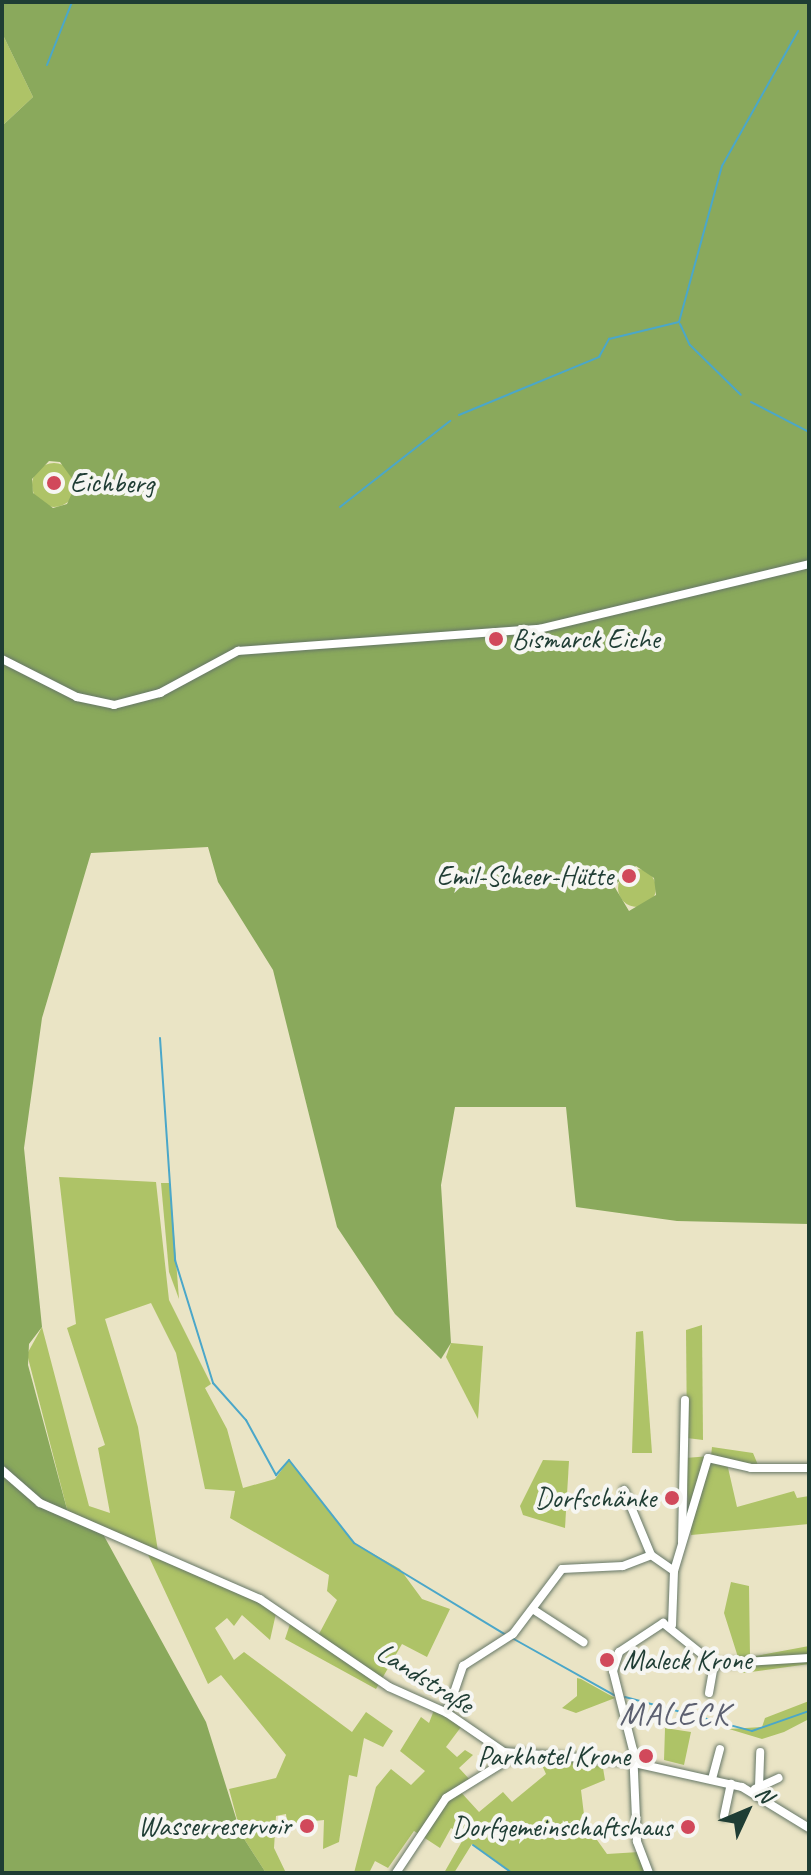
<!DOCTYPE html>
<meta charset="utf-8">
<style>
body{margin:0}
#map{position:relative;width:811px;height:1875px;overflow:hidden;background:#eae4c5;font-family:Caveat,sans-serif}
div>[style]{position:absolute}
.green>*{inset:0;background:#aec367}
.round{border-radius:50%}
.forest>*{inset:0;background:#8aa95c}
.stream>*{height:2px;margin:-1px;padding:0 1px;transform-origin:1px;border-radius:1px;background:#4ba7c9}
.roads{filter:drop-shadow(0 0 2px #667767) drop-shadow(0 0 2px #667767)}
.minor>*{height:8px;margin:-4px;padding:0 4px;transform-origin:4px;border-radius:4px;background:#fff}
.dots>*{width:22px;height:22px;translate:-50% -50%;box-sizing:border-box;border:4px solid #f6f6f2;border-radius:50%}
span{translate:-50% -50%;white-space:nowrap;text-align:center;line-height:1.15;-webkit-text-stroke:8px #f6f6f2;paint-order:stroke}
.poi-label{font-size:28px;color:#1f3d34}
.left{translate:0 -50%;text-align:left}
.right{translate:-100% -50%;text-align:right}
.street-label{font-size:28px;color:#1f3d34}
.quarter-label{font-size:32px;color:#5c6070;letter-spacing:2px}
.frame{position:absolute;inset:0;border:4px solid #1f3d34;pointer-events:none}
.north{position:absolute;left:707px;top:1771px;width:80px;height:80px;-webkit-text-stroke:6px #f6f6f2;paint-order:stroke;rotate:46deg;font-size:22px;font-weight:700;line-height:32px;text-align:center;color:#1f3d34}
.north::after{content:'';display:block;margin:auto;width:28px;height:36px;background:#1f3d34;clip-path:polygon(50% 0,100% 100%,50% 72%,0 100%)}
</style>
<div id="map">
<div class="green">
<i style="clip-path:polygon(2px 33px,33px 97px,2px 126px)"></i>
<i class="round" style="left:32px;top:463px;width:44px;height:44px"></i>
<i class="round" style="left:618px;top:869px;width:38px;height:38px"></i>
<i style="clip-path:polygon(59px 1177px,156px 1182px,169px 1300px,211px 1384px,205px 1388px,227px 1429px,243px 1488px,275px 1479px,289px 1460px,354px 1543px,400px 1569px,422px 1599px,450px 1609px,427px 1657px,402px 1644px,376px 1689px,285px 1639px,292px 1618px,319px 1634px,337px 1600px,327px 1591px,329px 1575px,230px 1518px,235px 1491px,205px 1489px,176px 1353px,151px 1303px,105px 1319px,138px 1427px,158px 1551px,277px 1609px,270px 1640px,242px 1615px,234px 1626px,227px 1618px,215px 1628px,234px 1660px,244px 1652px,352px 1732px,366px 1712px,393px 1731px,383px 1747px,364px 1738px,357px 1777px,349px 1775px,339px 1842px,323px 1849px,324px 1820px,287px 1824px,286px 1814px,276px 1816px,274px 1848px,286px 1873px,266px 1873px,241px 1834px,229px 1789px,276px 1778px,286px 1755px,221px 1675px,208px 1684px,143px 1544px,68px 1513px,27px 1354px,42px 1327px,89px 1506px,110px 1513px,98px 1448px,105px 1445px,67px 1328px,76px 1324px)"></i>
<i style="clip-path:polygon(161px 1183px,170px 1183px,179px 1299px,169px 1272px)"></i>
<i style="clip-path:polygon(702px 1325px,703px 1440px,687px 1438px,686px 1330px)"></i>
<i style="clip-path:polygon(643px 1331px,652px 1453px,632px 1453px,636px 1332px)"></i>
<i style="clip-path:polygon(451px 1343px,483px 1346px,478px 1419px,446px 1357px)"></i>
<i style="clip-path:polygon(712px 1447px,753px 1453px,758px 1465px,726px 1459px,737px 1507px,794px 1491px,797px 1498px,809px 1496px,809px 1524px,691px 1535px,685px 1458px,711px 1456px)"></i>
<i style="clip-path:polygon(543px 1460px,569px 1461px,565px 1528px,523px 1515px,520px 1506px)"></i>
<i style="clip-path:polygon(731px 1582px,749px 1586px,750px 1657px,809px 1646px,809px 1664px,743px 1673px,724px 1613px)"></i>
<i style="clip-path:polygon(577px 1678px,581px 1679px,615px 1698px,576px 1713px,562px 1708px,577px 1696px)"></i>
<i style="clip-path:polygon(809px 1701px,809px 1719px,784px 1732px,762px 1739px,729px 1729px,762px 1727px,765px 1718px)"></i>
<i style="clip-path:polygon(434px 1710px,461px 1727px,446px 1747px,457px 1757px,465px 1750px,473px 1755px,459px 1768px,472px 1782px,458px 1789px,479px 1812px,503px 1792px,512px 1802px,546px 1774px,541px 1763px,579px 1759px,603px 1768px,605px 1780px,581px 1790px,585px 1823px,607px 1854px,639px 1852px,647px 1873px,512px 1873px,472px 1844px,454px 1873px,444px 1873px,465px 1836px,451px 1828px,440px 1848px,414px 1831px,388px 1868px,375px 1861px,369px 1873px,354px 1873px,376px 1787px,391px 1769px,411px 1785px,425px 1771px,400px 1751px,421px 1717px,429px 1723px)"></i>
<i style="clip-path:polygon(665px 1728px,691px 1732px,684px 1765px,664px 1760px)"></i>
</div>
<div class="forest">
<i style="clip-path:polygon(evenodd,2px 2px,809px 2px,809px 1224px,677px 1221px,576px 1207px,566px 1107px,455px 1107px,441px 1185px,451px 1343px,441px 1359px,395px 1314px,337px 1227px,273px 970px,218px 882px,208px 847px,91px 853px,42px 1018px,24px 1148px,42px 1327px,29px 1344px,28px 1365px,68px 1513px,98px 1525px,206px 1722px,241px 1834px,266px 1873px,2px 1873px,2px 126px,33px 97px,2px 33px,2px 2px,49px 461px,60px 462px,76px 484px,67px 504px,53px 508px,33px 493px,32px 479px,49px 461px,2px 2px,636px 866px,654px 878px,656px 895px,629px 911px,614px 886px,636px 866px)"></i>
</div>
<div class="stream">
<i style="left:808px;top:17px;width:4px;rotate:-76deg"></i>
<i style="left:47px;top:65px;width:68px;rotate:-68.4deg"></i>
<i style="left:680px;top:324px;width:23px;rotate:65deg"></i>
<i style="left:690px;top:345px;width:71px;rotate:44.4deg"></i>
<i style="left:751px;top:402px;width:65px;rotate:27.3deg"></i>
<i style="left:459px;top:415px;width:152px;rotate:-22.5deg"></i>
<i style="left:599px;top:357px;width:21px;rotate:-61deg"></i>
<i style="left:609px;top:339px;width:72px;rotate:-13.7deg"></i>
<i style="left:679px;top:322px;width:162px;rotate:-74.6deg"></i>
<i style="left:722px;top:166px;width:155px;rotate:-60.6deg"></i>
<i style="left:340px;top:507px;width:140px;rotate:-38deg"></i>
<i style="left:160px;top:1038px;width:223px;rotate:86.1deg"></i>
<i style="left:175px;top:1260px;width:129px;rotate:72.8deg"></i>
<i style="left:213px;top:1383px;width:50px;rotate:48.3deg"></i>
<i style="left:246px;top:1420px;width:63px;rotate:61.4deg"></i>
<i style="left:276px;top:1475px;width:20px;rotate:-49deg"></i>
<i style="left:289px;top:1460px;width:105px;rotate:51.9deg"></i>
<i style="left:354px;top:1543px;width:178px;rotate:31.2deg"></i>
<i style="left:512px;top:1638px;width:117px;rotate:29.2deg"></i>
<i style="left:625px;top:1697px;width:131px;rotate:15deg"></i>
<i style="left:752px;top:1731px;width:60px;rotate:-19.3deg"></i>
<i style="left:473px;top:1845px;width:48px;rotate:35.7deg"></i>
</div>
<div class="roads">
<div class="minor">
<i style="left:2px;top:659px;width:84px;rotate:26.9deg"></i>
<i style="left:77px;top:697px;width:38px;rotate:12deg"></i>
<i style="left:114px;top:705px;width:48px;rotate:-14.6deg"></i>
<i style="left:160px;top:693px;width:89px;rotate:-28.3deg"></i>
<i style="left:238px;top:651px;width:302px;rotate:-4.2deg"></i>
<i style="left:539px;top:629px;width:278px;rotate:-13.5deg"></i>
<i style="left:2px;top:1470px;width:50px;rotate:41deg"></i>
<i style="left:40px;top:1503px;width:240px;rotate:23.6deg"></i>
<i style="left:260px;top:1599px;width:156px;rotate:34.3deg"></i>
<i style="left:389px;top:1687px;width:64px;rotate:24.1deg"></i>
<i style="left:447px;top:1713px;width:69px;rotate:34.4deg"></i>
<i style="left:504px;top:1752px;width:126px;rotate:4.5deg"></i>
<i style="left:624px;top:1490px;width:70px;rotate:67.4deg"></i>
<i style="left:682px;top:1542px;width:142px;rotate:-88.8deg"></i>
<i style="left:674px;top:1571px;width:118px;rotate:-73.3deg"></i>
<i style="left:708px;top:1458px;width:44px;rotate:13.1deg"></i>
<i style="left:751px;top:1468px;width:58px"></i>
<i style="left:534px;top:1610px;width:59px;rotate:33.1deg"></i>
<i style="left:709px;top:1693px;width:29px;rotate:-80deg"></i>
<i style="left:447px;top:1713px;width:50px;rotate:-71.2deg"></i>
<i style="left:463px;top:1666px;width:59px;rotate:-32.6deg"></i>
<i style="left:513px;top:1634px;width:81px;rotate:-53deg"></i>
<i style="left:562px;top:1569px;width:61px;rotate:-2.8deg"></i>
<i style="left:623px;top:1566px;width:30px;rotate:-21deg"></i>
<i style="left:651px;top:1555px;width:28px;rotate:35deg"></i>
<i style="left:674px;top:1571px;width:54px;rotate:92.1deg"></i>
<i style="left:630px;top:1762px;width:115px;rotate:12.6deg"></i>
<i style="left:742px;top:1787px;width:79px;rotate:31.5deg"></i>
<i style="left:712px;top:1779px;width:31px;rotate:-75deg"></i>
<i style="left:759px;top:1787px;width:35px;rotate:-88deg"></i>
<i style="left:755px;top:1789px;width:26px;rotate:-25deg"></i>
<i style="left:724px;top:1816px;width:33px;rotate:-78deg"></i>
<i style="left:396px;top:1873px;width:90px;rotate:-56.3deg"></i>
<i style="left:446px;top:1798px;width:80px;rotate:-31.7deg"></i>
<i style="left:649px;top:1873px;width:34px;rotate:-111deg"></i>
<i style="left:637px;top:1841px;width:91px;rotate:-92.5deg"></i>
<i style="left:633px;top:1750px;width:81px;rotate:-104.2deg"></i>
<i style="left:613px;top:1671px;width:20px;rotate:-72deg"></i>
<i style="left:619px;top:1652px;width:53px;rotate:-33.4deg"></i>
<i style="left:663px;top:1623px;width:65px;rotate:38.8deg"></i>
<i style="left:714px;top:1664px;width:95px;rotate:-3.6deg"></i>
</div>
</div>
<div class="dots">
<i style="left:54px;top:483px;background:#d1495b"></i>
<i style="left:496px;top:639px;background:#d1495b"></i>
<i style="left:629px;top:876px;background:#d1495b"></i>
<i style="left:672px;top:1498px;background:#d1495b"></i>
<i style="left:607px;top:1660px;background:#d1495b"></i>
<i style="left:646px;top:1756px;background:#d1495b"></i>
<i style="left:307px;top:1826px;background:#d1495b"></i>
<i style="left:688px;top:1827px;background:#d1495b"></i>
</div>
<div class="poi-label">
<span class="left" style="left:70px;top:483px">Eichberg</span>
<span class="left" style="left:512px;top:639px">Bismarck Eiche</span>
<span class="right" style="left:613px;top:876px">Emil-Scheer-Hütte</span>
<span class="right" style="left:656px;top:1498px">Dorfschänke</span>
<span class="left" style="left:623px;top:1660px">Maleck Krone</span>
<span class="right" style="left:630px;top:1756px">Parkhotel Krone</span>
<span class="right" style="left:291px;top:1826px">Wasserreservoir</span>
<span class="right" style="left:672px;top:1827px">Dorfgemeinschaftshaus</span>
</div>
<div class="street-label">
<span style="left:425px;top:1678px;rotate:32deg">Landstraße</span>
</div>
<div class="quarter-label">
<span style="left:675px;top:1714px">MALECK</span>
</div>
<div class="frame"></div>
<div class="north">N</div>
</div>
